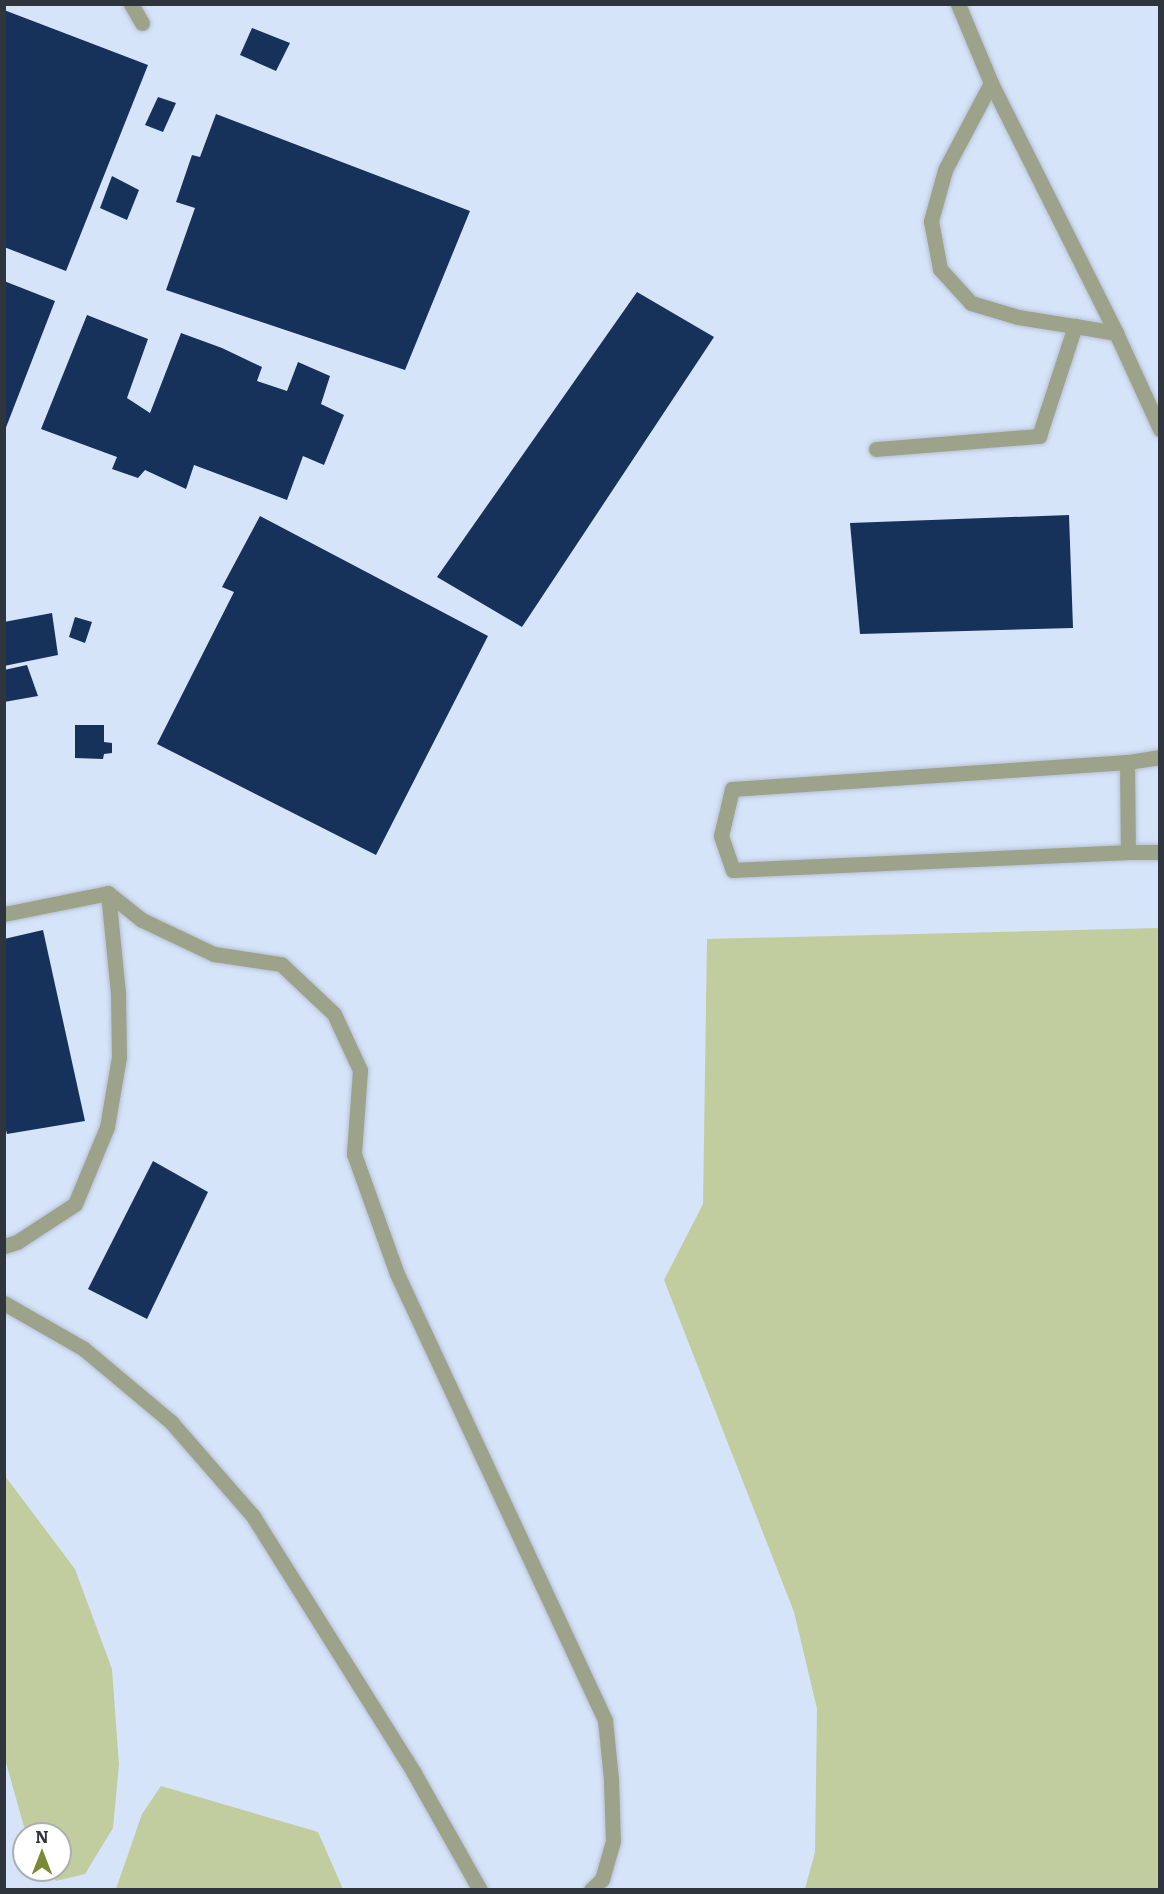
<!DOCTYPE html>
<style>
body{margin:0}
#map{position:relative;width:1164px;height:1894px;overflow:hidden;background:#d6e4f9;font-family:Literata,serif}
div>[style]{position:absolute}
.green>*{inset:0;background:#c1cd9e}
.building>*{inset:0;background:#16325b}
.roads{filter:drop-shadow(0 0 2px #b5c1d3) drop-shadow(0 0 2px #b5c1d3)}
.minor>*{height:15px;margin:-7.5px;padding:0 7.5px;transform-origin:7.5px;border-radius:7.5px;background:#9ca38a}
span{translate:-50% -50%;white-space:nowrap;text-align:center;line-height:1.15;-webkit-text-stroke:6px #fff;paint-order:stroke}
.frame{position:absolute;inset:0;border:6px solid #2f353d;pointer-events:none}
.north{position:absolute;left:12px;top:1822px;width:60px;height:60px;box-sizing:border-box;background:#fff;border:2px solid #acaeb1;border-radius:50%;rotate:0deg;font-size:16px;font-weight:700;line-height:24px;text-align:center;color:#2f353d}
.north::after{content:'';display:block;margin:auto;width:21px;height:27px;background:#788938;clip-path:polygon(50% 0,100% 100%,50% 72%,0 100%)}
</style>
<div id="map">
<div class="green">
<i style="clip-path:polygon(1159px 928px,1159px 1889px,805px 1889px,815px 1852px,817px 1709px,794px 1612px,664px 1280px,703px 1204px,707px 939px)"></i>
<i style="clip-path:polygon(5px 1476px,75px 1569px,112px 1669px,119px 1765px,113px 1828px,85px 1874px,56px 1881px,48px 1870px,60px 1870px,60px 1834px,26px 1834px,5px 1759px)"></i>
<i style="clip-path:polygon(161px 1786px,318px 1832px,343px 1889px,116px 1889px,142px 1814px)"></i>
</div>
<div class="building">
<i style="clip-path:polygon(4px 10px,148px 65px,66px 271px,4px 247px)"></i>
<i style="clip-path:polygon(252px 28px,290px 43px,276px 71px,240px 55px)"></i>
<i style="clip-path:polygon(158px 97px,176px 103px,163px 132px,145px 125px)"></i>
<i style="clip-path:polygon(216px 114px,470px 211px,405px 370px,166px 290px,195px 208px,176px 202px,192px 155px,200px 157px)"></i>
<i style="clip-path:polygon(112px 176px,139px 190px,127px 220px,100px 208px)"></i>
<i style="clip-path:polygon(4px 281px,55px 301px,5px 430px,4px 430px)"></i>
<i style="clip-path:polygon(637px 292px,714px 337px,522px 627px,437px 577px)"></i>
<i style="clip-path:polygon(87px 315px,148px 339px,127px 398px,150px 413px,181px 333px,222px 348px,262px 367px,257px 381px,287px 391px,298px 362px,330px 376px,321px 404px,344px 415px,324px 465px,303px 456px,287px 500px,194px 465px,186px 489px,145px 470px,138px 478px,112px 469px,117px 457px,41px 429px)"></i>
<i style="clip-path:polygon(1069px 515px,1073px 628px,860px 634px,850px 523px)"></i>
<i style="clip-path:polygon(260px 516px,488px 636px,376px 855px,157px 744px,234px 592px,222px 587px)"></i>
<i style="clip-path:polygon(52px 613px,58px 655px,4px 666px,4px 622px)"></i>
<i style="clip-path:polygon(75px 617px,92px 622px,85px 643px,69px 637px)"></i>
<i style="clip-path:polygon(27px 665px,38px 696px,4px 702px,4px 670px)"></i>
<i style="clip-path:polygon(75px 725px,104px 725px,104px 742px,112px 743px,112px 753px,104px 754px,103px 759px,75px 758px)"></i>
<i style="clip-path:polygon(43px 930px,85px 1121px,7px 1134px,4px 1122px,4px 939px)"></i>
<i style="clip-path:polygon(153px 1161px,208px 1192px,147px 1319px,88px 1289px)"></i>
</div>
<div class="roads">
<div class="minor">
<i style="left:131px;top:4px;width:22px;rotate:60deg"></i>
<i style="left:958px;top:4px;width:86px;rotate:67.3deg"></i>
<i style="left:991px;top:83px;width:280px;rotate:63.4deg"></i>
<i style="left:1116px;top:333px;width:106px;rotate:65.4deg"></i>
<i style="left:991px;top:83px;width:98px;rotate:117.9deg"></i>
<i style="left:945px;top:170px;width:53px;rotate:105.4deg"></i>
<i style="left:931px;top:221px;width:49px;rotate:79.4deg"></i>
<i style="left:940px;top:269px;width:46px;rotate:47.6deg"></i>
<i style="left:971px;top:303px;width:49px;rotate:16.6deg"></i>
<i style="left:1018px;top:317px;width:58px;rotate:9deg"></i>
<i style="left:876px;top:449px;width:164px;rotate:-4.6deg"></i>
<i style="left:1039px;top:436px;width:116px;rotate:-71.9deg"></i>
<i style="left:1075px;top:326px;width:42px;rotate:9.7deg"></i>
<i style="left:1160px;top:757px;width:33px;rotate:171deg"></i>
<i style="left:1127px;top:762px;width:90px;rotate:89.4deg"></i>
<i style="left:1128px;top:852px;width:32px"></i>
<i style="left:1127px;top:762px;width:396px;rotate:176.1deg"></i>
<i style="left:732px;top:789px;width:48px;rotate:103.2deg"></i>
<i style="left:721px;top:836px;width:36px;rotate:71deg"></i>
<i style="left:733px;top:870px;width:395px;rotate:-2.6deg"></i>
<i style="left:4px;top:914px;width:106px;rotate:-11.4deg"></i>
<i style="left:4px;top:1246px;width:14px;rotate:-17deg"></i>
<i style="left:17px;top:1242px;width:69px;rotate:-33.2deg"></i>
<i style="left:75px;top:1204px;width:83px;rotate:-67.4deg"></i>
<i style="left:107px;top:1127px;width:71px;rotate:-80.3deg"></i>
<i style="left:119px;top:1057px;width:64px;rotate:-90.9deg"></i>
<i style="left:118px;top:993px;width:100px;rotate:-95.7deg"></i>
<i style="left:108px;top:893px;width:43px;rotate:38.5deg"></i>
<i style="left:142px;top:920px;width:80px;rotate:25.3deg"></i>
<i style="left:214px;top:954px;width:68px;rotate:8.5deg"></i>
<i style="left:281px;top:964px;width:73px;rotate:43.3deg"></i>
<i style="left:334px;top:1014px;width:62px;rotate:65.1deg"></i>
<i style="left:360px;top:1070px;width:84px;rotate:94.1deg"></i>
<i style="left:354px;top:1154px;width:127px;rotate:70.3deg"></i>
<i style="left:397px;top:1274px;width:492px;rotate:65deg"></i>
<i style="left:605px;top:1720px;width:59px;rotate:84.2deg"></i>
<i style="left:611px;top:1779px;width:62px;rotate:88.2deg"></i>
<i style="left:613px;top:1841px;width:40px;rotate:106deg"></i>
<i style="left:602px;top:1879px;width:16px;rotate:135deg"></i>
<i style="left:4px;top:1303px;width:92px;rotate:29.9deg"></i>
<i style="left:84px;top:1349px;width:114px;rotate:40deg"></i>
<i style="left:171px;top:1422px;width:125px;rotate:48.9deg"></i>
<i style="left:253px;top:1516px;width:303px;rotate:57.9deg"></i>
<i style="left:414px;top:1773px;width:134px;rotate:60.6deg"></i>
</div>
</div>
<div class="frame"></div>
<div class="north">N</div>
</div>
